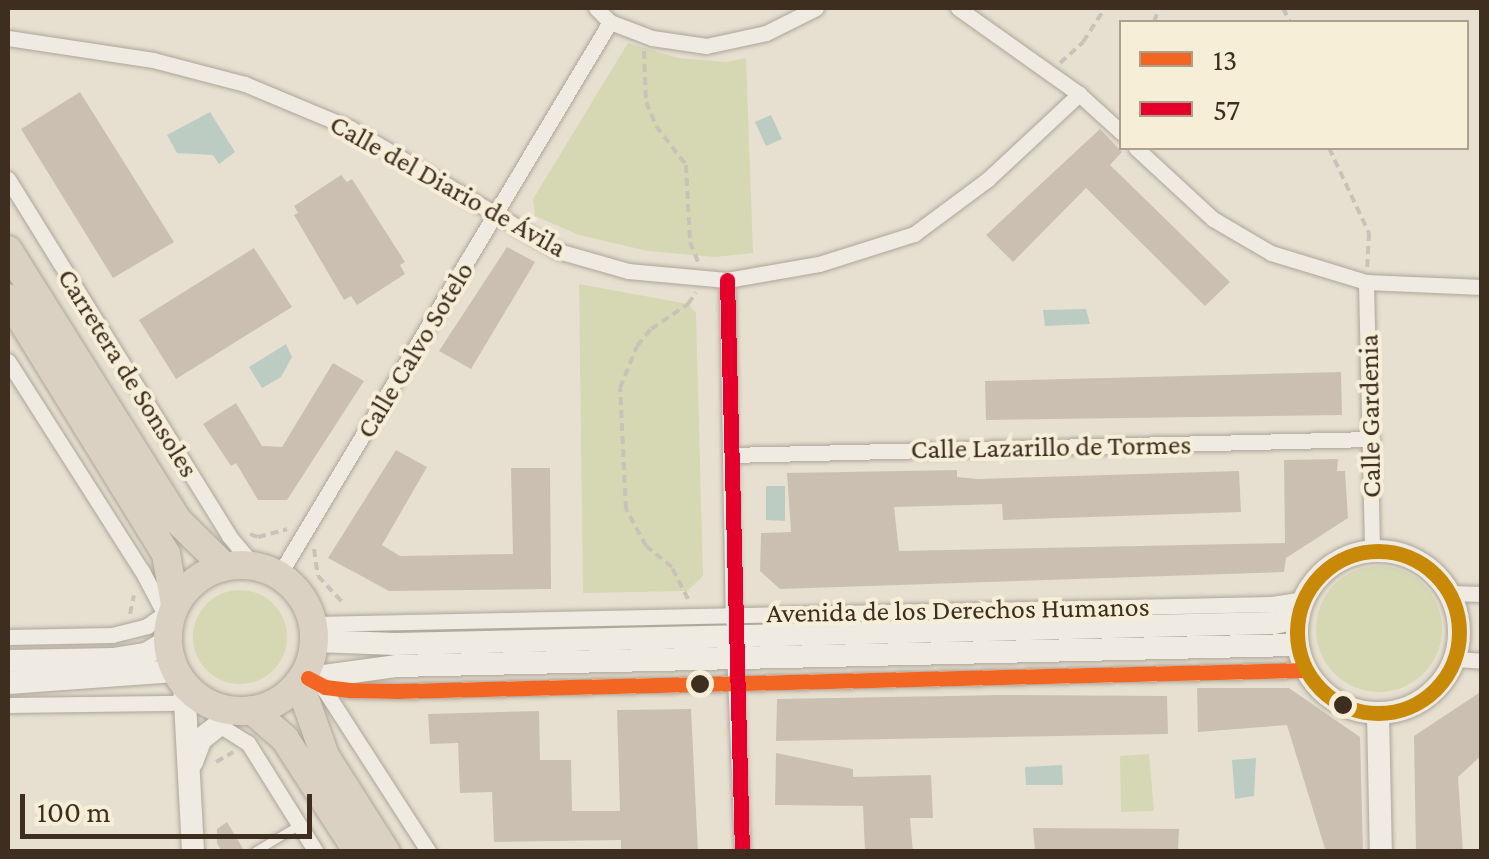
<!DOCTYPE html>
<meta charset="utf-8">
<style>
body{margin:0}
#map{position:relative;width:1489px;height:859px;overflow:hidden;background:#e7e0d1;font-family:"Crimson Pro",serif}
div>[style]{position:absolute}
.green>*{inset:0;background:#d6d7b3}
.round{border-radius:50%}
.water>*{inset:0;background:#bcccc2}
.building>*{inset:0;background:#cbbfb2}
.path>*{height:4px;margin-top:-2px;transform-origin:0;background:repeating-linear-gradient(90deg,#c8c2b9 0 8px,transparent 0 13px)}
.roads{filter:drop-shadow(0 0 2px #ada599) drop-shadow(0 0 2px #ada599)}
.lane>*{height:8px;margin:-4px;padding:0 4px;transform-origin:4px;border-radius:4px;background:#efebe3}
.street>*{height:15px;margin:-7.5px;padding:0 7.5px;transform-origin:7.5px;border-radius:7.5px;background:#efebe3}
.secondary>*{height:22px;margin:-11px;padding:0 11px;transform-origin:11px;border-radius:11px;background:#efebe3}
.secondary>.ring{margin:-11px;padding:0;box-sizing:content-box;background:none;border:22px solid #efebe3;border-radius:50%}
.highway>*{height:28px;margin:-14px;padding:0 14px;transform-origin:14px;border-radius:14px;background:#dad1c2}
.highway>.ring{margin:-14px;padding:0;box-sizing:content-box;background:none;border:28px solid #dad1c2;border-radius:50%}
.bus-1>*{height:15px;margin:-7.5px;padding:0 7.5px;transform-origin:7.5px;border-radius:7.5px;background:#f26522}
.bus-2>*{height:15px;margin:-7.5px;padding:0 7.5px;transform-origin:7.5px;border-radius:7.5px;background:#e4002b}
.bus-3>*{height:15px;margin:-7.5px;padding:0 7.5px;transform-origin:7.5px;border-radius:7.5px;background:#c88808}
.bus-3>.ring{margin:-7.5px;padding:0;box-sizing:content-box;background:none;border:15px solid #c88808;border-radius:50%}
.dots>*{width:28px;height:28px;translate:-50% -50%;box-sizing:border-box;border:5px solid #f7eed8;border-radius:50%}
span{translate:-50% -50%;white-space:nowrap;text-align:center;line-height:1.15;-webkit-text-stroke:8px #f7eed8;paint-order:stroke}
.street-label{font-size:28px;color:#3d2e20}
.frame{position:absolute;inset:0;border:10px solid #3d2e20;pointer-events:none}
.legend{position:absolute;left:1119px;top:20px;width:350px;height:130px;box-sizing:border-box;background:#f7eed8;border:2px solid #ada18e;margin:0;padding:12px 18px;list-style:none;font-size:30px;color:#3d2e20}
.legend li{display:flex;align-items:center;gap:20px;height:50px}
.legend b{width:50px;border:2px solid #ada18e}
.scale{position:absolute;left:20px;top:794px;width:292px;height:45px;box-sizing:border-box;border:5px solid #3d2e20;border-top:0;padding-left:12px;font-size:30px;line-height:35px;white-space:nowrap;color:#3d2e20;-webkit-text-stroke:8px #f7eed8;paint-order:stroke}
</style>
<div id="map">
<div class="green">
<i style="clip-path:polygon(628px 43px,678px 58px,726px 62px,746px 58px,753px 253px,715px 257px,648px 251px,579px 235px,535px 216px,533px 199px)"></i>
<i style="clip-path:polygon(579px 284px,688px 304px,696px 313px,703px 576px,687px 591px,583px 593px)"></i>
<i class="round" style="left:1316px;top:566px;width:126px;height:126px"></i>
<i class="round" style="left:193px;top:590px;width:94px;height:94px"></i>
<i style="clip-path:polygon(1149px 754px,1154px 811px,1121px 812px,1120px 756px)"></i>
</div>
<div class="water">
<i style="clip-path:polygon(210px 112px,235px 152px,219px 164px,213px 155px,177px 153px,167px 135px)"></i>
<i style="clip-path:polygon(771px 115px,782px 139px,766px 146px,755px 122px)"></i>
<i style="clip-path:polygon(1086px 309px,1090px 324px,1045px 326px,1043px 310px)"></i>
<i style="clip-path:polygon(286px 344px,292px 357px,281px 377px,262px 388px,249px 367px)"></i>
<i style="clip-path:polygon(766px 486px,785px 486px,785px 521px,766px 520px)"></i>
<i style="clip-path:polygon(1256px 758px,1254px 796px,1235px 799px,1232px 760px)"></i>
<i style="clip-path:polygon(1062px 765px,1063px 785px,1026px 785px,1025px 767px)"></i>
</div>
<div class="building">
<i style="clip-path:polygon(80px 92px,174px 242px,113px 278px,21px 129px)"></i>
<i style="clip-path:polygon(1100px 129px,1122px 152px,1110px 165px,1230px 282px,1205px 306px,1086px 188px,1013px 262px,986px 235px)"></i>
<i style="clip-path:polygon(341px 175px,347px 182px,352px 179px,405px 262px,400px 265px,405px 274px,357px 305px,351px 296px,344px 300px,294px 215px,298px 213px,294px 206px)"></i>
<i style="clip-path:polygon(507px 247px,535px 262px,471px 369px,439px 351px)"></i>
<i style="clip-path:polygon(254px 248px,292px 307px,176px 379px,139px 320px)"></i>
<i style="clip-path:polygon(333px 363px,364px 381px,287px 500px,258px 500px,236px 463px,231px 466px,203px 424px,236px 403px,262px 446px,282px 447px)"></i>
<i style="clip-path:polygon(1341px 372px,1342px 415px,986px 420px,985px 381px)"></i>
<i style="clip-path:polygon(396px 450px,427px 467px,382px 545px,400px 556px,513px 554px,511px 468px,550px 468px,551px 589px,389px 591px,328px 558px)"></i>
<i style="clip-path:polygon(1338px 459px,1337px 471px,1345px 471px,1348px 518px,1286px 558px,1284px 572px,780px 589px,760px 571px,761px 533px,791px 532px,787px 473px,957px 470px,957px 477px,978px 479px,1239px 471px,1241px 512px,1003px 520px,1002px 504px,894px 507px,899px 551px,1285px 543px,1284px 460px)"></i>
<i style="clip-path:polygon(1197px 688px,1289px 688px,1360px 737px,1363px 852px,1326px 852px,1287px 725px,1198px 732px)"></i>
<i style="clip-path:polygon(1482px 691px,1482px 755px,1458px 777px,1463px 852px,1416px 852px,1414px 736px)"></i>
<i style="clip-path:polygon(1003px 695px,1167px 696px,1168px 734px,776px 741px,777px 699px)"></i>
<i style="clip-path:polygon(691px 709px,698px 852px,621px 852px,621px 840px,494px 842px,492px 792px,460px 793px,458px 743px,430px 744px,428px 714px,539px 711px,540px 760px,571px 760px,572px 811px,620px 811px,617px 710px)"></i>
<i style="clip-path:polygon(776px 753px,853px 769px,853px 777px,931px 775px,933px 818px,910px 818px,913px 852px,865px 852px,863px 806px,775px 805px)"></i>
<i style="clip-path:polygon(227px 822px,245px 852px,222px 852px,217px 843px,217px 829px)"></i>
<i style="clip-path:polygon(1033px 828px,1179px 829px,1178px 852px,1035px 852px)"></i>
</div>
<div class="path">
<i style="left:1283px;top:8px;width:16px;rotate:63deg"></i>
<i style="left:1154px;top:22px;width:15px;rotate:-70deg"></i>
<i style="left:644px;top:51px;width:51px;rotate:87.8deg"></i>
<i style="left:646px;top:102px;width:26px;rotate:67deg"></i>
<i style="left:656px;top:126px;width:49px;rotate:52.4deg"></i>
<i style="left:686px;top:165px;width:77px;rotate:87deg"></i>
<i style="left:690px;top:242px;width:22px;rotate:68deg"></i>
<i style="left:1060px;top:63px;width:31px;rotate:-42deg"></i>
<i style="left:1083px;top:42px;width:40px;rotate:-57.1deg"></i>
<i style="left:1329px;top:148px;width:94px;rotate:64.8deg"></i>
<i style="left:1369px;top:233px;width:34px;rotate:93deg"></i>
<i style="left:250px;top:534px;width:9px;rotate:21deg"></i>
<i style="left:258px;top:537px;width:30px;rotate:-15deg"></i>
<i style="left:314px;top:549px;width:27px;rotate:82deg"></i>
<i style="left:318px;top:576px;width:38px;rotate:47deg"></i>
<i style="left:688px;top:599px;width:36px;rotate:-117deg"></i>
<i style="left:672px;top:567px;width:33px;rotate:-141deg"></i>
<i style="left:646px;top:546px;width:42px;rotate:-118.4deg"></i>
<i style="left:626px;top:509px;width:121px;rotate:-92.8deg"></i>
<i style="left:620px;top:388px;width:45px;rotate:-68deg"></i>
<i style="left:637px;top:346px;width:22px;rotate:-51deg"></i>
<i style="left:651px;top:329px;width:45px;rotate:-34deg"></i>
<i style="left:688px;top:304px;width:14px;rotate:-56deg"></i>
<i style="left:130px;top:614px;width:19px;rotate:-78deg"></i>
<i style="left:216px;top:762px;width:20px;rotate:-30deg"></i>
</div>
<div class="roads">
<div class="lane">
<i style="left:255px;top:852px;width:52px;rotate:-31deg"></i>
</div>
<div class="street">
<i style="left:596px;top:8px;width:20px;rotate:45deg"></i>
<i style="left:610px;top:22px;width:45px;rotate:20.9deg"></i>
<i style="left:652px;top:38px;width:55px;rotate:8.4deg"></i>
<i style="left:706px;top:46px;width:61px;rotate:-12.2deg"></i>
<i style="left:766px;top:33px;width:56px;rotate:-26.6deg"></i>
<i style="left:958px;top:8px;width:148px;rotate:35.4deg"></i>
<i style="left:1079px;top:94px;width:58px;rotate:42.2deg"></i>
<i style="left:8px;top:38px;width:147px;rotate:8.6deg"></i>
<i style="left:153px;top:60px;width:95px;rotate:14.6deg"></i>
<i style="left:245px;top:84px;width:114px;rotate:22.7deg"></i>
<i style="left:350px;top:128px;width:242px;rotate:30.6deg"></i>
<i style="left:558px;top:251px;width:73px;rotate:15.9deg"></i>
<i style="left:628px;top:271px;width:99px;rotate:5.2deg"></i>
<i style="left:727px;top:280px;width:93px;rotate:-9.9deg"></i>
<i style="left:819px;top:264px;width:100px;rotate:-17.5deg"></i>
<i style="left:914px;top:234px;width:92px;rotate:-36.6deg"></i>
<i style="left:988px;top:179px;width:125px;rotate:-43deg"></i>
<i style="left:1136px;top:148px;width:105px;rotate:42.7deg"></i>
<i style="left:1213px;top:219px;width:67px;rotate:30.4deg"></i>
<i style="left:1271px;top:253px;width:99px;rotate:17deg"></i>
<i style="left:1366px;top:282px;width:116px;rotate:2.5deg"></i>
<i style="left:8px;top:179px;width:420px;rotate:58.2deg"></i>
<i style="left:229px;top:536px;width:38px;rotate:50deg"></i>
<i style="left:727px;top:280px;width:341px;rotate:89deg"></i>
<i style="left:1366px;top:282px;width:269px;rotate:88.7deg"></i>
<i style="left:8px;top:361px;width:249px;rotate:57.5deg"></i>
<i style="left:142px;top:571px;width:58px;rotate:62.1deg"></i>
<i style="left:730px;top:455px;width:642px;rotate:-1.43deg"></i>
<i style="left:279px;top:575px;width:644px;rotate:-59.1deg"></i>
<i style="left:1450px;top:593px;width:32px;rotate:2deg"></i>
<i style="left:313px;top:624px;width:959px;rotate:-1.19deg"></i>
<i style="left:1272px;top:604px;width:31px;rotate:-9deg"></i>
<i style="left:8px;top:637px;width:104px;rotate:-1.1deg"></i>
<i style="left:112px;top:635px;width:36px;rotate:-14deg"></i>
<i style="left:147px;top:626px;width:28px;rotate:-35deg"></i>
<i style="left:734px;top:649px;width:203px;rotate:87.7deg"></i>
<i style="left:1456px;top:659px;width:26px;rotate:4deg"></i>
<i style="left:309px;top:666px;width:221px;rotate:57.2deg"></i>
<i style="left:311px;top:680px;width:40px;rotate:14.4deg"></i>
<i style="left:350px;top:690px;width:47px;rotate:1.2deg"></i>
<i style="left:397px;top:691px;width:909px;rotate:-1.32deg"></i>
<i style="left:8px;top:705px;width:176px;rotate:-0.7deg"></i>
<i style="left:184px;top:703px;width:15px;rotate:-23deg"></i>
<i style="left:219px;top:725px;width:34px;rotate:32deg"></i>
<i style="left:248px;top:743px;width:128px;rotate:58deg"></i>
</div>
<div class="secondary">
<i class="ring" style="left:1297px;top:551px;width:140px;height:140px"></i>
<i style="left:315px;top:641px;width:81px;rotate:2.1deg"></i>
<i style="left:396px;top:644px;width:385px;rotate:-1.3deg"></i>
<i style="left:781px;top:635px;width:493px;rotate:-1.4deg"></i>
<i style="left:1274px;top:623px;width:25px;rotate:-12deg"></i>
<i style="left:8px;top:661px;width:105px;rotate:-1.1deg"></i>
<i style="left:113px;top:659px;width:33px;rotate:-9deg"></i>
<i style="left:146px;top:654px;width:26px;rotate:-31deg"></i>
<i style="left:302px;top:679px;width:96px;rotate:-7.8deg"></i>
<i style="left:397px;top:666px;width:900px;rotate:-1.34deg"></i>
<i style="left:8px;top:683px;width:168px;rotate:-4.1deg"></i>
<i style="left:184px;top:684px;width:168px;rotate:86.9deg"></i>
<i style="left:1378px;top:714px;width:138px;rotate:88.8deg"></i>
<i style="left:192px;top:762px;width:25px;rotate:-69deg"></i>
<i style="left:201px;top:739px;width:23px;rotate:-38deg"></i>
<i style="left:219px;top:725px;width:18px;rotate:-56deg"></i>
</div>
<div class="highway">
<i style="left:8px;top:250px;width:320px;rotate:57.9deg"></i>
<i style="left:178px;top:521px;width:64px;rotate:44.4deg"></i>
<i style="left:8px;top:298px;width:301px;rotate:58.3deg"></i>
<i style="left:166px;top:554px;width:51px;rotate:79.8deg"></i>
<i class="ring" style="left:168px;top:565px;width:118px;height:118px"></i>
<i style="left:299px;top:682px;width:78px;rotate:70.6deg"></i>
<i style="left:325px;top:756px;width:114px;rotate:57.6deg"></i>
<i style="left:252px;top:710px;width:44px;rotate:41.3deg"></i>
<i style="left:285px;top:739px;width:135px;rotate:57.1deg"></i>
</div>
</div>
<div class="bus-1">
<i style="left:308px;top:678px;width:19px;rotate:28deg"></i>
<i style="left:325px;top:687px;width:25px;rotate:7deg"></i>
<i style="left:350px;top:690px;width:47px;rotate:1.2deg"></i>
<i style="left:397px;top:691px;width:909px;rotate:-1.32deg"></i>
</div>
<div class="bus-2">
<i style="left:727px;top:280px;width:572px;rotate:88.5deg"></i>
</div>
<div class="bus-3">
<i class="ring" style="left:1297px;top:551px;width:147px;height:147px"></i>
</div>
<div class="dots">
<i style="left:700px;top:684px;background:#3d2e20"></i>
<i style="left:1343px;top:705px;background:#3d2e20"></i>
</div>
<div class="street-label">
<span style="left:448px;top:186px;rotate:29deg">Calle del Diario de Ávila</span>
<span style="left:415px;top:350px;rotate:-59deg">Calle Calvo Sotelo</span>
<span style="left:128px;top:373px;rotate:58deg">Carretera de Sonsoles</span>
<span style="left:1370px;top:416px;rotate:-91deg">Calle Gardenia</span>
<span style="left:1051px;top:447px;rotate:-1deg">Calle Lazarillo de Tormes</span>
<span style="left:958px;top:610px;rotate:-1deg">Avenida de los Derechos Humanos</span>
</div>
<div class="frame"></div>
<ul class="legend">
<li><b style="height:12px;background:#f26522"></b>13</li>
<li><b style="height:12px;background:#e4002b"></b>57</li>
</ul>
<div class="scale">100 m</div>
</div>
